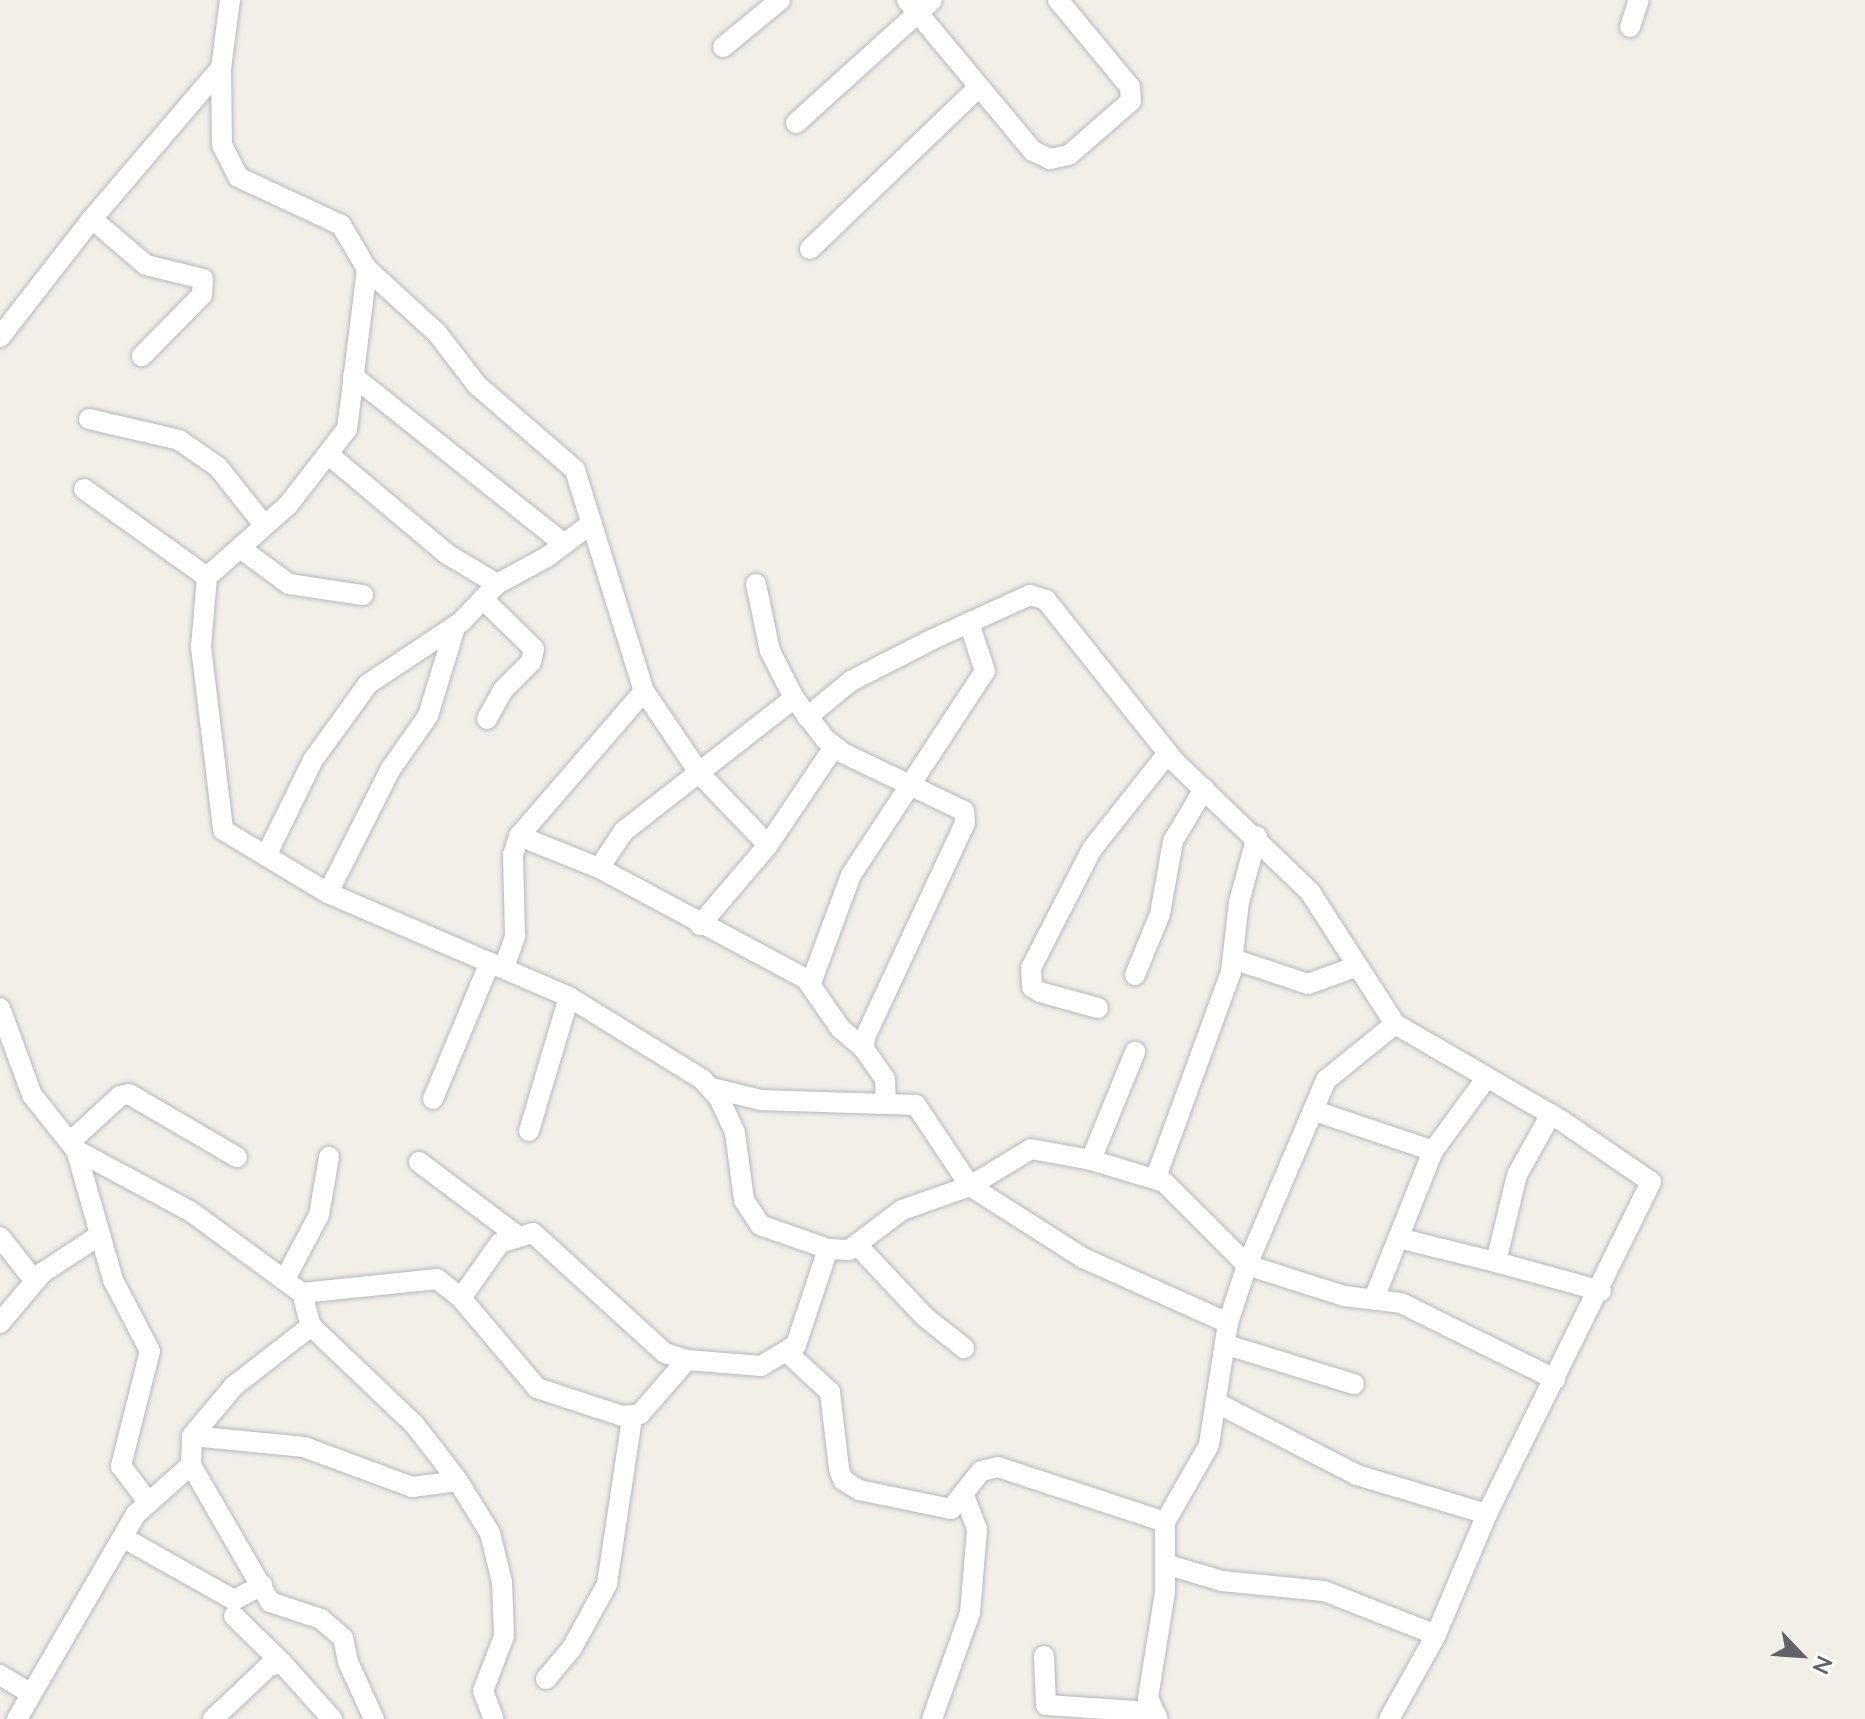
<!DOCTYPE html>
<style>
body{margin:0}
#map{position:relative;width:1865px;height:1719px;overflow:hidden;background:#f1efe8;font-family:Lato,sans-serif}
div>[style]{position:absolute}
.roads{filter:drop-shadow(0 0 2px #b5b8bc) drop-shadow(0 0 2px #b5b8bc)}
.minor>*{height:20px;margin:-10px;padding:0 10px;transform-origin:10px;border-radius:10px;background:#fff}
span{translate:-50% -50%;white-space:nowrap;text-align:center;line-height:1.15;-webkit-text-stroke:6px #fff;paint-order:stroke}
.north{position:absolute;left:1761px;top:1615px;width:80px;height:80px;-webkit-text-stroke:6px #fff;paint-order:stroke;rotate:115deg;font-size:22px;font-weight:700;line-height:32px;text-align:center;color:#5f6368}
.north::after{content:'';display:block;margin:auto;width:28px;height:36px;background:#5f6368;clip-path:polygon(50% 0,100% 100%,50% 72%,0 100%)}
</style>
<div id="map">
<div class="roads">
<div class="minor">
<i style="left:230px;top:0;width:69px;rotate:97.5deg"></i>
<i style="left:221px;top:68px;width:77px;rotate:89.3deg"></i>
<i style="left:222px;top:145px;width:36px;rotate:63deg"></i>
<i style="left:238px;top:177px;width:114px;rotate:25deg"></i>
<i style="left:341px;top:225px;width:51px;rotate:59.4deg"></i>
<i style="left:367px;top:269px;width:161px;rotate:97.1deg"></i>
<i style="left:347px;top:429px;width:96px;rotate:127.8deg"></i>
<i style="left:288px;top:505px;width:108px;rotate:138.4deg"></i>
<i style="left:207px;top:577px;width:70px;rotate:94.9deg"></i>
<i style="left:201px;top:647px;width:184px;rotate:83.1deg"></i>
<i style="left:223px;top:830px;width:122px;rotate:31deg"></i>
<i style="left:328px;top:893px;width:262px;rotate:23.3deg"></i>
<i style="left:569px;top:997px;width:156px;rotate:31.7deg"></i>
<i style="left:702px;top:1079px;width:25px;rotate:48deg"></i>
<i style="left:719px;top:1098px;width:38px;rotate:65deg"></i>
<i style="left:735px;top:1133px;width:68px;rotate:82.3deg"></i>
<i style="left:744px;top:1200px;width:30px;rotate:57deg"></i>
<i style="left:760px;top:1225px;width:72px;rotate:19.4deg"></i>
<i style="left:828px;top:1249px;width:21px;rotate:3deg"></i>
<i style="left:849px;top:1250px;width:66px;rotate:-37deg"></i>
<i style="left:902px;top:1210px;width:72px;rotate:-19.4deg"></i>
<i style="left:970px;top:1186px;width:71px;rotate:-31.2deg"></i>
<i style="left:1031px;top:1149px;width:61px;rotate:10.4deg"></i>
<i style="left:1091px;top:1160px;width:76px;rotate:16.8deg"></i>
<i style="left:1164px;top:1182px;width:117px;rotate:45deg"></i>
<i style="left:1247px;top:1265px;width:61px;rotate:108.1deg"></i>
<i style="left:1228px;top:1323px;width:123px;rotate:98.9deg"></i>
<i style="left:1209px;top:1445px;width:89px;rotate:119.7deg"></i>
<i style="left:1165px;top:1522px;width:70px;rotate:90deg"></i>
<i style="left:1165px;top:1592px;width:107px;rotate:99.1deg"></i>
<i style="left:1148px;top:1698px;width:23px;rotate:65deg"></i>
<i style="left:907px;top:0;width:197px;rotate:50.2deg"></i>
<i style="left:1033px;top:151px;width:19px;rotate:25deg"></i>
<i style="left:1050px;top:159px;width:19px;rotate:-12deg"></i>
<i style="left:1069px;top:155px;width:82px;rotate:-41.1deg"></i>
<i style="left:1131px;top:101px;width:14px;rotate:-94deg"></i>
<i style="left:1130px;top:87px;width:113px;rotate:-129.6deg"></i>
<i style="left:1630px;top:27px;width:28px;rotate:-72deg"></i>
<i style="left:723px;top:47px;width:74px;rotate:-39.5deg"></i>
<i style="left:796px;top:123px;width:183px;rotate:-42.1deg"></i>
<i style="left:92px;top:219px;width:71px;rotate:40.4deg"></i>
<i style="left:146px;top:265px;width:59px;rotate:13.8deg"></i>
<i style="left:203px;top:279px;width:16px;rotate:94deg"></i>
<i style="left:202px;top:295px;width:86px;rotate:134.5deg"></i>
<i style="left:810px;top:249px;width:234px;rotate:-43.8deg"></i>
<i style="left:367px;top:269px;width:95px;rotate:42.4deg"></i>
<i style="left:437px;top:333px;width:66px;rotate:52.4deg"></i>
<i style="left:477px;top:385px;width:130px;rotate:40.9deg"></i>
<i style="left:575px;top:470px;width:232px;rotate:72.7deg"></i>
<i style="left:644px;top:691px;width:100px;rotate:56deg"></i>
<i style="left:700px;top:774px;width:98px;rotate:46.2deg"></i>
<i style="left:0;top:337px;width:150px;rotate:-52.1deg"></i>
<i style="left:92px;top:219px;width:199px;rotate:-49.5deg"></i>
<i style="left:353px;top:376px;width:270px;rotate:38.5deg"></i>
<i style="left:89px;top:419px;width:92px;rotate:13.1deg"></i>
<i style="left:179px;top:440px;width:47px;rotate:34.7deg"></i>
<i style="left:218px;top:467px;width:75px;rotate:51.5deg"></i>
<i style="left:329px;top:455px;width:154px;rotate:40deg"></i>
<i style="left:447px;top:554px;width:58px;rotate:31deg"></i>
<i style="left:84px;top:489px;width:151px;rotate:35.6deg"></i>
<i style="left:240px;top:548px;width:61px;rotate:36.3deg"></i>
<i style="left:289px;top:584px;width:75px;rotate:8.5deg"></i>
<i style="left:756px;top:584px;width:68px;rotate:78.2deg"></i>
<i style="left:770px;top:651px;width:53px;rotate:62.9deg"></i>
<i style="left:794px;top:698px;width:51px;rotate:52.9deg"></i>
<i style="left:825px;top:739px;width:23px;rotate:38deg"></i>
<i style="left:843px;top:753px;width:134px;rotate:25.6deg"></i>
<i style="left:964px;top:811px;width:12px;rotate:85deg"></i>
<i style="left:965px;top:823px;width:236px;rotate:115deg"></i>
<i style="left:865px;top:1037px;width:12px;rotate:95deg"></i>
<i style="left:864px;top:1049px;width:37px;rotate:55deg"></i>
<i style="left:885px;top:1079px;width:25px;rotate:88deg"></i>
<i style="left:483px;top:599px;width:71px;rotate:44.4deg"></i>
<i style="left:534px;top:649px;width:13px;rotate:103deg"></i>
<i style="left:531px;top:662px;width:40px;rotate:135deg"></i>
<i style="left:503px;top:690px;width:33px;rotate:119deg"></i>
<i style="left:807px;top:717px;width:57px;rotate:-39.3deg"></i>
<i style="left:851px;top:681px;width:90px;rotate:-27.1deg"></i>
<i style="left:931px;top:640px;width:109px;rotate:-24.4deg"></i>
<i style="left:1030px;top:595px;width:17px;rotate:17deg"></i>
<i style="left:1046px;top:600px;width:206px;rotate:51.5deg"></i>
<i style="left:1174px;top:761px;width:189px;rotate:43.9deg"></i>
<i style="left:1310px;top:892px;width:157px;rotate:57.2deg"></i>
<i style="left:1395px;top:1024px;width:193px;rotate:30.1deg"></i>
<i style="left:1562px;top:1121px;width:108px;rotate:34.4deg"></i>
<i style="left:1651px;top:1182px;width:370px;rotate:116.3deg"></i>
<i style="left:1487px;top:1514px;width:131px;rotate:112.9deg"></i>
<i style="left:1436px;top:1635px;width:96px;rotate:119.2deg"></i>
<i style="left:519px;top:836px;width:86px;rotate:21.8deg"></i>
<i style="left:599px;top:868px;width:235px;rotate:28.2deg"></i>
<i style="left:806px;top:979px;width:60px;rotate:55.2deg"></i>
<i style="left:840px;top:1028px;width:32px;rotate:41deg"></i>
<i style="left:266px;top:856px;width:107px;rotate:-63.9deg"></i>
<i style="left:313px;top:760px;width:94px;rotate:-54.1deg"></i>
<i style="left:368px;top:684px;width:112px;rotate:-33.7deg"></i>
<i style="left:461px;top:622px;width:52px;rotate:-46.5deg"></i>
<i style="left:497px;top:584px;width:57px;rotate:-28.4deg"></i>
<i style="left:547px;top:557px;width:56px;rotate:-37.1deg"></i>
<i style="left:599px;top:868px;width:45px;rotate:-56deg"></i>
<i style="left:624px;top:831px;width:216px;rotate:-38deg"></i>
<i style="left:328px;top:893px;width:138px;rotate:-63.2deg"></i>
<i style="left:390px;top:770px;width:66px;rotate:-54.9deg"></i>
<i style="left:428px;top:716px;width:93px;rotate:-73.1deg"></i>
<i style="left:700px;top:925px;width:105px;rotate:-49.6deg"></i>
<i style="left:768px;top:845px;width:118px;rotate:-56deg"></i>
<i style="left:1233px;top:959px;width:79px;rotate:18.4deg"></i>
<i style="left:1308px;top:984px;width:50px;rotate:-19.9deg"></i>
<i style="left:504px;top:967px;width:33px;rotate:-70deg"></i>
<i style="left:515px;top:936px;width:81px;rotate:-91.4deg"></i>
<i style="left:513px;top:855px;width:20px;rotate:-72deg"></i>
<i style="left:519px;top:836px;width:191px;rotate:-49.2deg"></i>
<i style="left:1135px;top:975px;width:66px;rotate:-67.7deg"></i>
<i style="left:1160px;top:914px;width:74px;rotate:-79.9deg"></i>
<i style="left:1173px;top:841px;width:61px;rotate:-59.2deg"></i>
<i style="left:811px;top:983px;width:115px;rotate:-69.7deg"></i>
<i style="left:851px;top:875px;width:244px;rotate:-56.7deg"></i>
<i style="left:985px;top:671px;width:51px;rotate:-108.4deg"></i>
<i style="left:0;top:1008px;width:93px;rotate:69.8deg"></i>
<i style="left:32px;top:1095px;width:70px;rotate:51.3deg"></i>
<i style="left:76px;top:1150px;width:129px;rotate:28.2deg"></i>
<i style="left:190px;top:1211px;width:139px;rotate:36.2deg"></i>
<i style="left:302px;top:1293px;width:34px;rotate:75deg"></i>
<i style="left:311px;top:1326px;width:142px;rotate:43.6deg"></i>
<i style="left:414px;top:1424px;width:72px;rotate:52.3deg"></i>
<i style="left:458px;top:1481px;width:61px;rotate:58.4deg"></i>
<i style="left:490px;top:1533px;width:50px;rotate:76.2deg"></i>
<i style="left:502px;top:1582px;width:54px;rotate:87.9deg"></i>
<i style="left:504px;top:1636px;width:59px;rotate:110.9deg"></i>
<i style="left:483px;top:1691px;width:30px;rotate:69deg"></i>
<i style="left:1098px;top:1008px;width:60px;rotate:-164.6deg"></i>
<i style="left:1040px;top:992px;width:9px;rotate:-148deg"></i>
<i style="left:1032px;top:987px;width:19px;rotate:-93deg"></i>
<i style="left:1031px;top:968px;width:134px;rotate:-62.9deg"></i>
<i style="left:1092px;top:849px;width:122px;rotate:-51.6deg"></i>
<i style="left:1395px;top:1024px;width:89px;rotate:140.9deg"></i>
<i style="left:1326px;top:1080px;width:201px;rotate:113.1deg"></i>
<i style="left:1247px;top:1265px;width:102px;rotate:17.7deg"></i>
<i style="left:1344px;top:1296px;width:57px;rotate:7deg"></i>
<i style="left:1401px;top:1303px;width:172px;rotate:26.3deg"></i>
<i style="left:712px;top:1088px;width:50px;rotate:13.8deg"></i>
<i style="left:761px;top:1100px;width:155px;rotate:1.8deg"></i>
<i style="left:916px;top:1105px;width:97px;rotate:56.3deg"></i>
<i style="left:970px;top:1186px;width:134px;rotate:32.5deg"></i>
<i style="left:1083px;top:1258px;width:159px;rotate:24.1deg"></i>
<i style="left:433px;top:1099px;width:148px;rotate:-67.4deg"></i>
<i style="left:1315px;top:1111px;width:125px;rotate:18.7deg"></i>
<i style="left:1551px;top:1114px;width:70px;rotate:119.1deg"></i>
<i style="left:1517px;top:1175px;width:89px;rotate:103.6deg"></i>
<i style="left:1496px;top:1262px;width:109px;rotate:15.4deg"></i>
<i style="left:529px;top:1131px;width:140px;rotate:-73.4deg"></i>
<i style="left:70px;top:1142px;width:68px;rotate:-42.6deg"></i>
<i style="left:120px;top:1096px;width:9px;rotate:-13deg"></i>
<i style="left:129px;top:1094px;width:125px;rotate:30.3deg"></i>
<i style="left:76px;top:1150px;width:135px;rotate:74.1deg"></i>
<i style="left:113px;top:1280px;width:80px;rotate:62.5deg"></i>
<i style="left:150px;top:1351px;width:119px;rotate:104.2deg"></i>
<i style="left:121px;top:1466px;width:46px;rotate:52.9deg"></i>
<i style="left:1091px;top:1160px;width:117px;rotate:-67.8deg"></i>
<i style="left:419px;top:1162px;width:120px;rotate:36.9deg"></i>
<i style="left:1156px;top:1177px;width:218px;rotate:-69.9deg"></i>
<i style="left:1231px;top:972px;width:70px;rotate:-83.5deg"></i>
<i style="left:1239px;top:902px;width:68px;rotate:-74.7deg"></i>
<i style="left:0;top:1237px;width:55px;rotate:51.7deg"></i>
<i style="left:1398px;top:1238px;width:101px;rotate:13.8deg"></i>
<i style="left:859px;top:1247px;width:96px;rotate:46.7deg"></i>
<i style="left:925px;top:1317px;width:50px;rotate:38.5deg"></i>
<i style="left:285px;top:1279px;width:72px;rotate:-62deg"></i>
<i style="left:319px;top:1215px;width:59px;rotate:-80.2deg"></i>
<i style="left:302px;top:1293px;width:136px;rotate:-5.9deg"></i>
<i style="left:437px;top:1279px;width:31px;rotate:38deg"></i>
<i style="left:461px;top:1298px;width:118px;rotate:49.8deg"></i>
<i style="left:537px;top:1388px;width:89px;rotate:18.2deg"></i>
<i style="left:622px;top:1416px;width:18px;rotate:-6deg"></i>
<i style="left:640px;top:1414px;width:72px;rotate:-49deg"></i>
<i style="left:1375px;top:1296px;width:156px;rotate:-68.2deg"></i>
<i style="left:1433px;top:1151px;width:88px;rotate:-53.8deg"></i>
<i style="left:461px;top:1298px;width:67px;rotate:-54.7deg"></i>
<i style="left:500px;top:1243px;width:34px;rotate:-17deg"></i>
<i style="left:533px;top:1233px;width:178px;rotate:42.3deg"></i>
<i style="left:665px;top:1353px;width:23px;rotate:18deg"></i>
<i style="left:687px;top:1360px;width:74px;rotate:4.6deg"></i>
<i style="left:761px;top:1366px;width:41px;rotate:-31deg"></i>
<i style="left:796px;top:1345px;width:101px;rotate:-71.6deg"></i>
<i style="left:0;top:1323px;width:65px;rotate:-50deg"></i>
<i style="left:42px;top:1273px;width:69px;rotate:-33.2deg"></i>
<i style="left:1227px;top:1345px;width:133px;rotate:17.1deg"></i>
<i style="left:789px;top:1354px;width:56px;rotate:42.8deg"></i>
<i style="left:830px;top:1392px;width:78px;rotate:83.3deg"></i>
<i style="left:839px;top:1469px;width:12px;rotate:70deg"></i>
<i style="left:843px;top:1480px;width:19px;rotate:32deg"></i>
<i style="left:859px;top:1490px;width:94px;rotate:11.7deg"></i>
<i style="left:951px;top:1509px;width:48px;rotate:-51.7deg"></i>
<i style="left:981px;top:1471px;width:17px;rotate:-13deg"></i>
<i style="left:998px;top:1467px;width:176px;rotate:18.2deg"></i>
<i style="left:1217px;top:1403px;width:157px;rotate:27.2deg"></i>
<i style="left:1357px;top:1475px;width:136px;rotate:16.7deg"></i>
<i style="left:192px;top:1436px;width:113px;rotate:5.6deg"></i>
<i style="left:304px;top:1447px;width:115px;rotate:20.3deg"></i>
<i style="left:412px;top:1487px;width:46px;rotate:-7.4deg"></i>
<i style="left:191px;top:1465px;width:158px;rotate:60deg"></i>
<i style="left:270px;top:1602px;width:54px;rotate:18.4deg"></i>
<i style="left:321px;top:1619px;width:29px;rotate:41deg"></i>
<i style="left:343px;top:1638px;width:25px;rotate:78deg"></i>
<i style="left:348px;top:1662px;width:63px;rotate:65.5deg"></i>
<i style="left:124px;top:1538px;width:126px;rotate:29.4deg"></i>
<i style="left:234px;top:1600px;width:32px;rotate:-28deg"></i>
<i style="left:1165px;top:1564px;width:59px;rotate:16.6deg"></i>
<i style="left:1222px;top:1581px;width:102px;rotate:5.6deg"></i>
<i style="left:1324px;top:1591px;width:120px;rotate:21.4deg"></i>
<i style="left:234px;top:1616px;width:67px;rotate:44.4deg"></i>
<i style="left:1044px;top:1656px;width:49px;rotate:87.7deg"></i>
<i style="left:1046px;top:1705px;width:106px;rotate:3.8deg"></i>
<i style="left:0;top:1675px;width:35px;rotate:31deg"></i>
<i style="left:546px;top:1679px;width:40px;rotate:-50deg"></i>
<i style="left:572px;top:1648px;width:73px;rotate:-61.3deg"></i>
<i style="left:607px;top:1584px;width:168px;rotate:-81.4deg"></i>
<i style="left:17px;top:1719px;width:237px;rotate:-59.9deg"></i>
<i style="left:136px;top:1514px;width:74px;rotate:-41.7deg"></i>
<i style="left:191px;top:1465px;width:29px;rotate:-88deg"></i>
<i style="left:192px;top:1436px;width:65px;rotate:-50deg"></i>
<i style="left:234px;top:1386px;width:98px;rotate:-37.9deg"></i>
<i style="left:213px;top:1719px;width:77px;rotate:-43.4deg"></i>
<i style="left:269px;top:1666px;width:13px;rotate:-13deg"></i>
<i style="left:282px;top:1663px;width:75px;rotate:48.2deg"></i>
<i style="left:932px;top:1719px;width:113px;rotate:-70.3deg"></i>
<i style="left:970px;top:1613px;width:84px;rotate:-85.2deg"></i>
<i style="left:977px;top:1529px;width:34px;rotate:-111deg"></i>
</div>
</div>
<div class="north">N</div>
</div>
